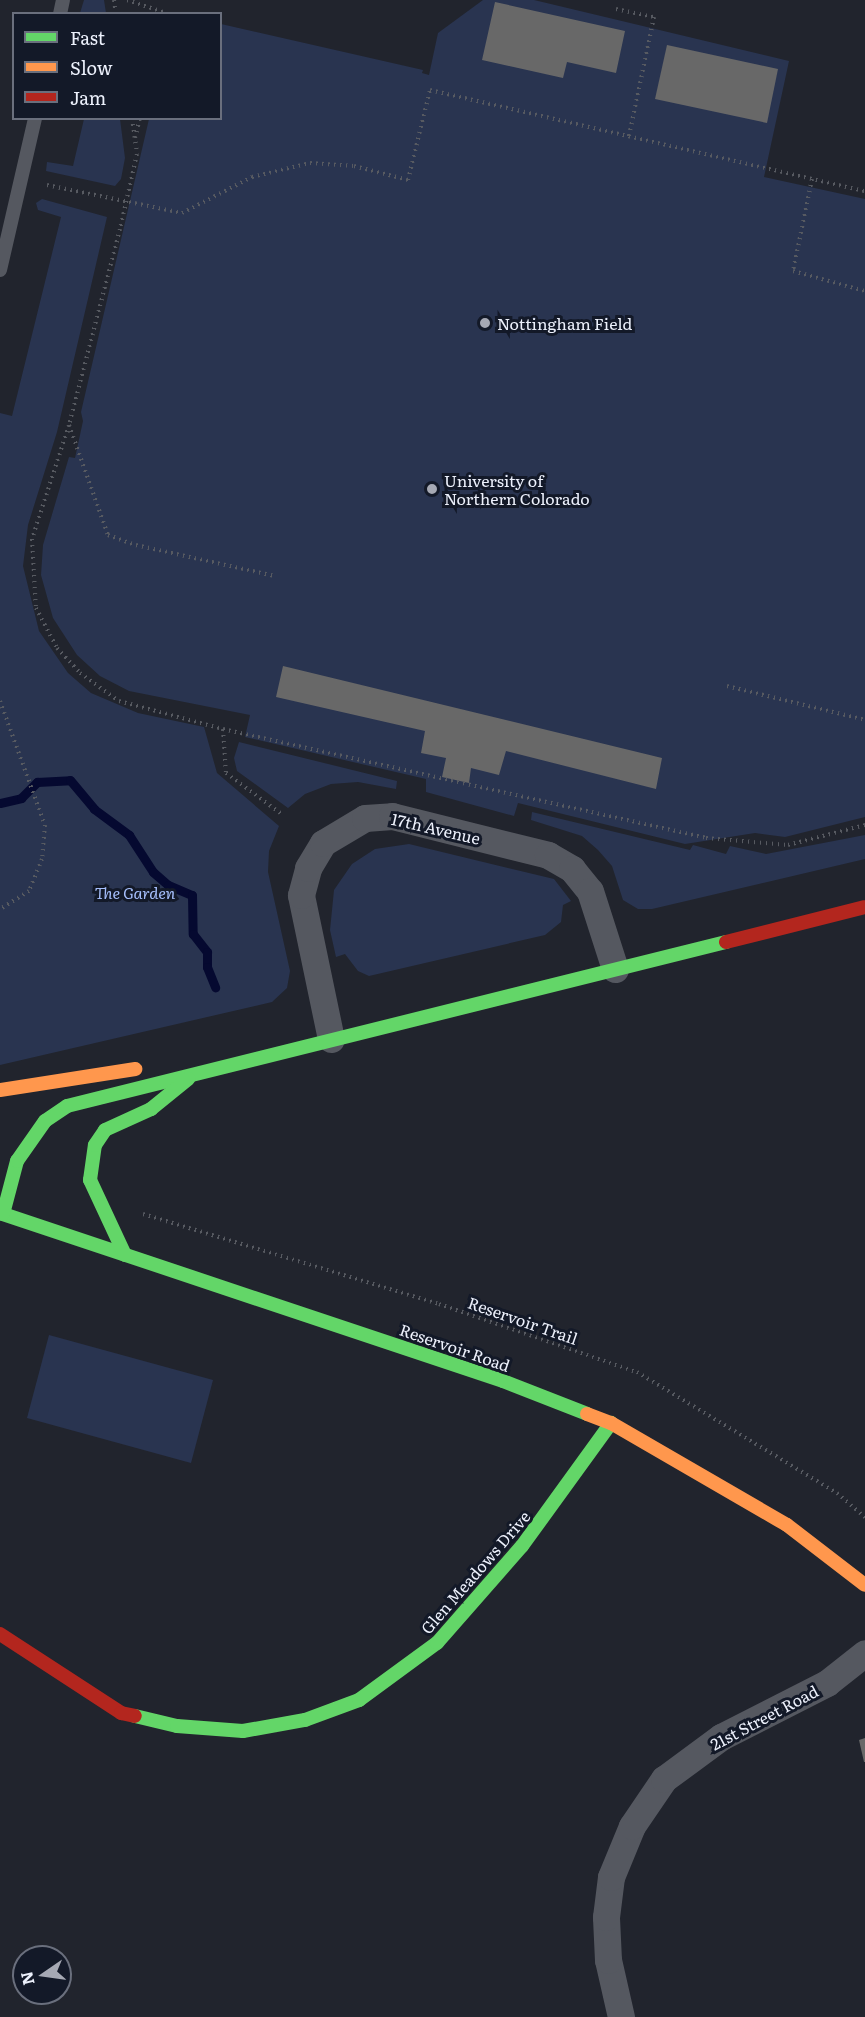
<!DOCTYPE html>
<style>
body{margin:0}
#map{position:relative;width:865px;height:2017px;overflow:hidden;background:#21242d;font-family:Literata,serif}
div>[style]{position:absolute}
.green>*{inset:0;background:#293450}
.stream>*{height:9px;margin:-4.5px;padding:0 4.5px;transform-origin:4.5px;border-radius:4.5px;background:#050930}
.building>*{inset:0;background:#686868}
.path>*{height:4px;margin-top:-2px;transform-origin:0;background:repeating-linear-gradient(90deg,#575a61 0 1.5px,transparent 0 6px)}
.lane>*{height:14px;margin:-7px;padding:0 7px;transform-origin:7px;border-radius:7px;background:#555860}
.street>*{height:27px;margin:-13.5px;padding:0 13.5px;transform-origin:13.5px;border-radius:13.5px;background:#555860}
.fast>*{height:14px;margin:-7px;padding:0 7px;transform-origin:7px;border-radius:7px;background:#63d668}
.slow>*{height:14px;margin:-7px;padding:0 7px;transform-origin:7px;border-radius:7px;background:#ff974d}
.jam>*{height:14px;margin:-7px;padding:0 7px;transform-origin:7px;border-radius:7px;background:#b3261e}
.dots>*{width:16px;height:16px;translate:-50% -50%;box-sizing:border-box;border:3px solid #131928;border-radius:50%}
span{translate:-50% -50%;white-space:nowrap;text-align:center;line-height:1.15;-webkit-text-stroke:6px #131928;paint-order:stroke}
.poi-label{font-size:16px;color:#edf1fc}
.left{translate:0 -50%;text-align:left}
.street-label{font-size:16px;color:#edf1fc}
.park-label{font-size:16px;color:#a5befb;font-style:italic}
.legend{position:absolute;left:12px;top:12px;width:210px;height:108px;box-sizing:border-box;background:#131928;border:2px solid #6a6f7d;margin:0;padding:8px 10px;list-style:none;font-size:18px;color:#edf1fc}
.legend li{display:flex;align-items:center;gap:12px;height:30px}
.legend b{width:30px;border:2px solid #6a6f7d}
.north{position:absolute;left:12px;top:1945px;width:60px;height:60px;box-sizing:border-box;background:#131928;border:2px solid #6a6f7d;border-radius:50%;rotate:257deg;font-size:16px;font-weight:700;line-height:24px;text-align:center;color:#edf1fc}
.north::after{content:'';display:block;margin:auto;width:21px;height:27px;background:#a6a9b4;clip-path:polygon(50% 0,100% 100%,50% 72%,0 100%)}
</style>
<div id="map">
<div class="green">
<i style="clip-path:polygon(84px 0,104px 0,106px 13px,80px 13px)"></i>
<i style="clip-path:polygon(483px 0,534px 0,789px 61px,764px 177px,865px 199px,865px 817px,785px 837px,755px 833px,685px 844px,518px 803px,514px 816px,426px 792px,426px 779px,245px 737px,250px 715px,129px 691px,100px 676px,77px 655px,53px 618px,41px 575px,43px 545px,69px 457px,75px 458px,83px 421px,81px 412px,149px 119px,220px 118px,221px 24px,423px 70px,422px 73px,429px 75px,438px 33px)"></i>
<i style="clip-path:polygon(84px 119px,120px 119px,125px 158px,121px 179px,115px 186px,46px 171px,47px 162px,73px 166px)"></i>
<i style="clip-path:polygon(42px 199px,107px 217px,57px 432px,28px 525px,23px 566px,39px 631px,68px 673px,91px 693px,138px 713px,204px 727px,217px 773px,279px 826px,269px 851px,268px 872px,290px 971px,287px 988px,272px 1002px,0 1065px,0 413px,12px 416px,61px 217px,38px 210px,36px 203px)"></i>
<i style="clip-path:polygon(239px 742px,397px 781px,396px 789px,358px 782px,331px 784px,305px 794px,288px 808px,237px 771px,234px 758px)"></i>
<i style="clip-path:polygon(532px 812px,690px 850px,693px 845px,726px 854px,730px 846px,766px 854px,865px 835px,865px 859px,652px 909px,638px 909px,623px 900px,612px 866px,598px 850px,582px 836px,531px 820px)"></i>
<i style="clip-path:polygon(409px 844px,554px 879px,571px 901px,563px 905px,561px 922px,545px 935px,369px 976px,358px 971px,345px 954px,336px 957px,330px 930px,334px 890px,352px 864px,375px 849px)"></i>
<i style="clip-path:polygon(49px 1335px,213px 1380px,191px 1463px,27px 1418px)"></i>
</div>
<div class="stream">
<i style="left:0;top:803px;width:22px;rotate:-13deg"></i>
<i style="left:21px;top:798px;width:23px;rotate:-45deg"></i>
<i style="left:37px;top:782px;width:33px;rotate:-3deg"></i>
<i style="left:70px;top:780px;width:38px;rotate:50deg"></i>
<i style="left:94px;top:809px;width:44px;rotate:36.6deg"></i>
<i style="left:129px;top:835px;width:44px;rotate:57deg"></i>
<i style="left:153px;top:872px;width:20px;rotate:41deg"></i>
<i style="left:168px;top:885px;width:26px;rotate:23deg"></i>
<i style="left:192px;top:895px;width:39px;rotate:89deg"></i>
<i style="left:193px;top:934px;width:23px;rotate:52deg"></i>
<i style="left:207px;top:952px;width:15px;rotate:90deg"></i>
<i style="left:207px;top:967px;width:22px;rotate:68deg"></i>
</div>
<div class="building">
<i style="clip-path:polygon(495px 2px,625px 31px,616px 73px,567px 62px,563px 78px,482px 60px)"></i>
<i style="clip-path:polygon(667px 45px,778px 69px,767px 123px,655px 99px)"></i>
<i style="clip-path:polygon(283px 666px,662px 758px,656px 789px,506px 751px,499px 775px,471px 768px,469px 783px,442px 777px,446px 758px,421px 753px,425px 731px,276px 697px)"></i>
<i style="clip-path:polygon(865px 1738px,865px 1762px,864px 1762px,859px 1740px)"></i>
</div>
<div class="path">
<i style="left:114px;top:0;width:14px;rotate:82deg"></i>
<i style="left:127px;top:0;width:41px;rotate:18.4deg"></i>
<i style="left:616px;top:9px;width:39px;rotate:12deg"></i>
<i style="left:654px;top:17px;width:122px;rotate:101.9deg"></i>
<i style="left:132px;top:118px;width:36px;rotate:82deg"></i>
<i style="left:137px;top:154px;width:77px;rotate:102.8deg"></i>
<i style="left:120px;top:229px;width:203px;rotate:104.6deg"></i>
<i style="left:69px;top:425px;width:120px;rotate:108deg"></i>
<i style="left:32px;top:539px;width:69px;rotate:86.7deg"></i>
<i style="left:36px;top:608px;width:45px;rotate:62.3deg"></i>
<i style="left:57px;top:648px;width:34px;rotate:47deg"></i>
<i style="left:80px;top:673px;width:48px;rotate:35.7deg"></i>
<i style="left:119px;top:701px;width:108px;rotate:15.1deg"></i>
<i style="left:223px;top:729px;width:44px;rotate:86.1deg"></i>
<i style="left:226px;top:773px;width:71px;rotate:36.4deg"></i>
<i style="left:135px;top:138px;width:21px;rotate:-76deg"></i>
<i style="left:812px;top:179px;width:94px;rotate:101.7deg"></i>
<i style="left:793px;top:271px;width:75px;rotate:15.5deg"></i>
<i style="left:47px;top:185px;width:138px;rotate:11.7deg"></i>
<i style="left:182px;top:213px;width:79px;rotate:-27.2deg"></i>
<i style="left:252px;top:177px;width:60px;rotate:-13.6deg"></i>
<i style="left:310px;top:163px;width:44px;rotate:3.9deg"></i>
<i style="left:354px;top:166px;width:56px;rotate:14.5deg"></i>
<i style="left:408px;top:180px;width:93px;rotate:-76.3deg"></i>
<i style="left:430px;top:90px;width:447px;rotate:13.1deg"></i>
<i style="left:69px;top:425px;width:117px;rotate:70.5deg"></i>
<i style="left:108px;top:535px;width:30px;rotate:20deg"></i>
<i style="left:136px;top:545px;width:142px;rotate:12.6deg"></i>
<i style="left:727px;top:686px;width:142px;rotate:13.8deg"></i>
<i style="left:0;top:701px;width:132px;rotate:70.1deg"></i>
<i style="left:45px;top:825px;width:34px;rotate:95deg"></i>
<i style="left:42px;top:859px;width:35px;rotate:112deg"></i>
<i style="left:29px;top:891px;width:34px;rotate:148deg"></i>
<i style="left:223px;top:729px;width:495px;rotate:12.7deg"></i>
<i style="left:706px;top:838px;width:82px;rotate:4.9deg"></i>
<i style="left:788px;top:845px;width:80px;rotate:-14.6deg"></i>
<i style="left:143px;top:1214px;width:309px;rotate:16.9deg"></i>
<i style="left:439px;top:1304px;width:209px;rotate:19deg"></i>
<i style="left:637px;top:1372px;width:234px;rotate:31.2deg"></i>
<i style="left:837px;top:1493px;width:37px;rotate:41deg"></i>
</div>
<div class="lane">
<i style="left:60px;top:14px;width:14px;rotate:-78deg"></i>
<i style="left:0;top:270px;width:156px;rotate:-77deg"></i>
</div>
<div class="street">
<i style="left:331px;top:1039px;width:147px;rotate:-101.8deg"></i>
<i style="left:301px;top:895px;width:28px;rotate:-75deg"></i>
<i style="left:308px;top:868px;width:29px;rotate:-59deg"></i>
<i style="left:323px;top:843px;width:49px;rotate:-30.8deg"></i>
<i style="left:365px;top:818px;width:27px;rotate:-4deg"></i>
<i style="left:392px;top:816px;width:161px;rotate:14deg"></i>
<i style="left:548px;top:855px;width:28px;rotate:30deg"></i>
<i style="left:572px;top:869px;width:28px;rotate:51deg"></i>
<i style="left:590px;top:891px;width:82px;rotate:72.2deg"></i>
<i style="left:621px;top:2017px;width:58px;rotate:-102.8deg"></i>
<i style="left:608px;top:1960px;width:43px;rotate:-92.7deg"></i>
<i style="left:606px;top:1917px;width:40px;rotate:-82.9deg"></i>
<i style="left:611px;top:1877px;width:55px;rotate:-67.6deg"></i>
<i style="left:632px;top:1826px;width:57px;rotate:-55.8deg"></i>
<i style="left:664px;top:1779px;width:71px;rotate:-36.4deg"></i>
<i style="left:721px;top:1737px;width:119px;rotate:-27deg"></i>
<i style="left:827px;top:1683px;width:48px;rotate:-38.3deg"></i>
</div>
<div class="fast">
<i style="left:0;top:1213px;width:530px;rotate:18.47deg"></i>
<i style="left:503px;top:1381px;width:90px;rotate:21.4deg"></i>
<i style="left:3px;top:1214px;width:55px;rotate:-75.2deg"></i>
<i style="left:17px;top:1161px;width:49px;rotate:-55deg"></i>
<i style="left:45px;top:1121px;width:27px;rotate:-34deg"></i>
<i style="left:67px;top:1106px;width:679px;rotate:-13.97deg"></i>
<i style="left:125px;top:1255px;width:83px;rotate:-115deg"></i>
<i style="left:90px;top:1180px;width:35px;rotate:-82deg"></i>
<i style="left:95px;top:1145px;width:18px;rotate:-56deg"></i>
<i style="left:105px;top:1130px;width:51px;rotate:-24.5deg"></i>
<i style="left:151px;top:1109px;width:48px;rotate:-39deg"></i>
<i style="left:135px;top:1716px;width:43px;rotate:13.4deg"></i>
<i style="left:177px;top:1726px;width:66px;rotate:4.3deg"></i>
<i style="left:243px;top:1731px;width:63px;rotate:-10.1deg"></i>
<i style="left:305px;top:1720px;width:58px;rotate:-20.3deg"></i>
<i style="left:359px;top:1700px;width:97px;rotate:-36.2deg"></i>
<i style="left:437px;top:1643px;width:129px;rotate:-48.8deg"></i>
<i style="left:522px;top:1546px;width:152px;rotate:-54.1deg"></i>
</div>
<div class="slow">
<i style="left:0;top:1090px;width:137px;rotate:-8.8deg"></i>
<i style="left:587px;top:1414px;width:26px;rotate:21deg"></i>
<i style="left:611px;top:1423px;width:203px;rotate:30.1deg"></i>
<i style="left:787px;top:1525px;width:98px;rotate:37.6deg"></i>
</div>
<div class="jam">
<i style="left:726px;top:942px;width:143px;rotate:-14.1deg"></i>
<i style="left:0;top:1634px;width:145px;rotate:33.1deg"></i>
<i style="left:121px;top:1713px;width:14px;rotate:12deg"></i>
</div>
<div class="dots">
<i style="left:485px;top:323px;background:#a6a9b4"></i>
<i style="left:432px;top:489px;background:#a6a9b4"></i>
</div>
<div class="poi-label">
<span class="left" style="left:497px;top:323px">Nottingham Field</span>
<span class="left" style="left:444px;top:489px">University of<br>Northern Colorado</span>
</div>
<div class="street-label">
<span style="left:436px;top:828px;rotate:13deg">17th Avenue</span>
<span style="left:523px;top:1320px;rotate:19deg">Reservoir Trail</span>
<span style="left:455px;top:1347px;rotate:19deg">Reservoir Road</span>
<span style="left:475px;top:1572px;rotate:-49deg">Glen Meadows Drive</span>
<span style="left:764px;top:1717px;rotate:-28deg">21st Street Road</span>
</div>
<div class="park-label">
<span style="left:135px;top:892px">The Garden</span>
</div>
<ul class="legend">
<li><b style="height:8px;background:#63d668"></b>Fast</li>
<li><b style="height:8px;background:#ff974d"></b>Slow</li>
<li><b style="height:8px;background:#b3261e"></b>Jam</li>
</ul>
<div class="north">N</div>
</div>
